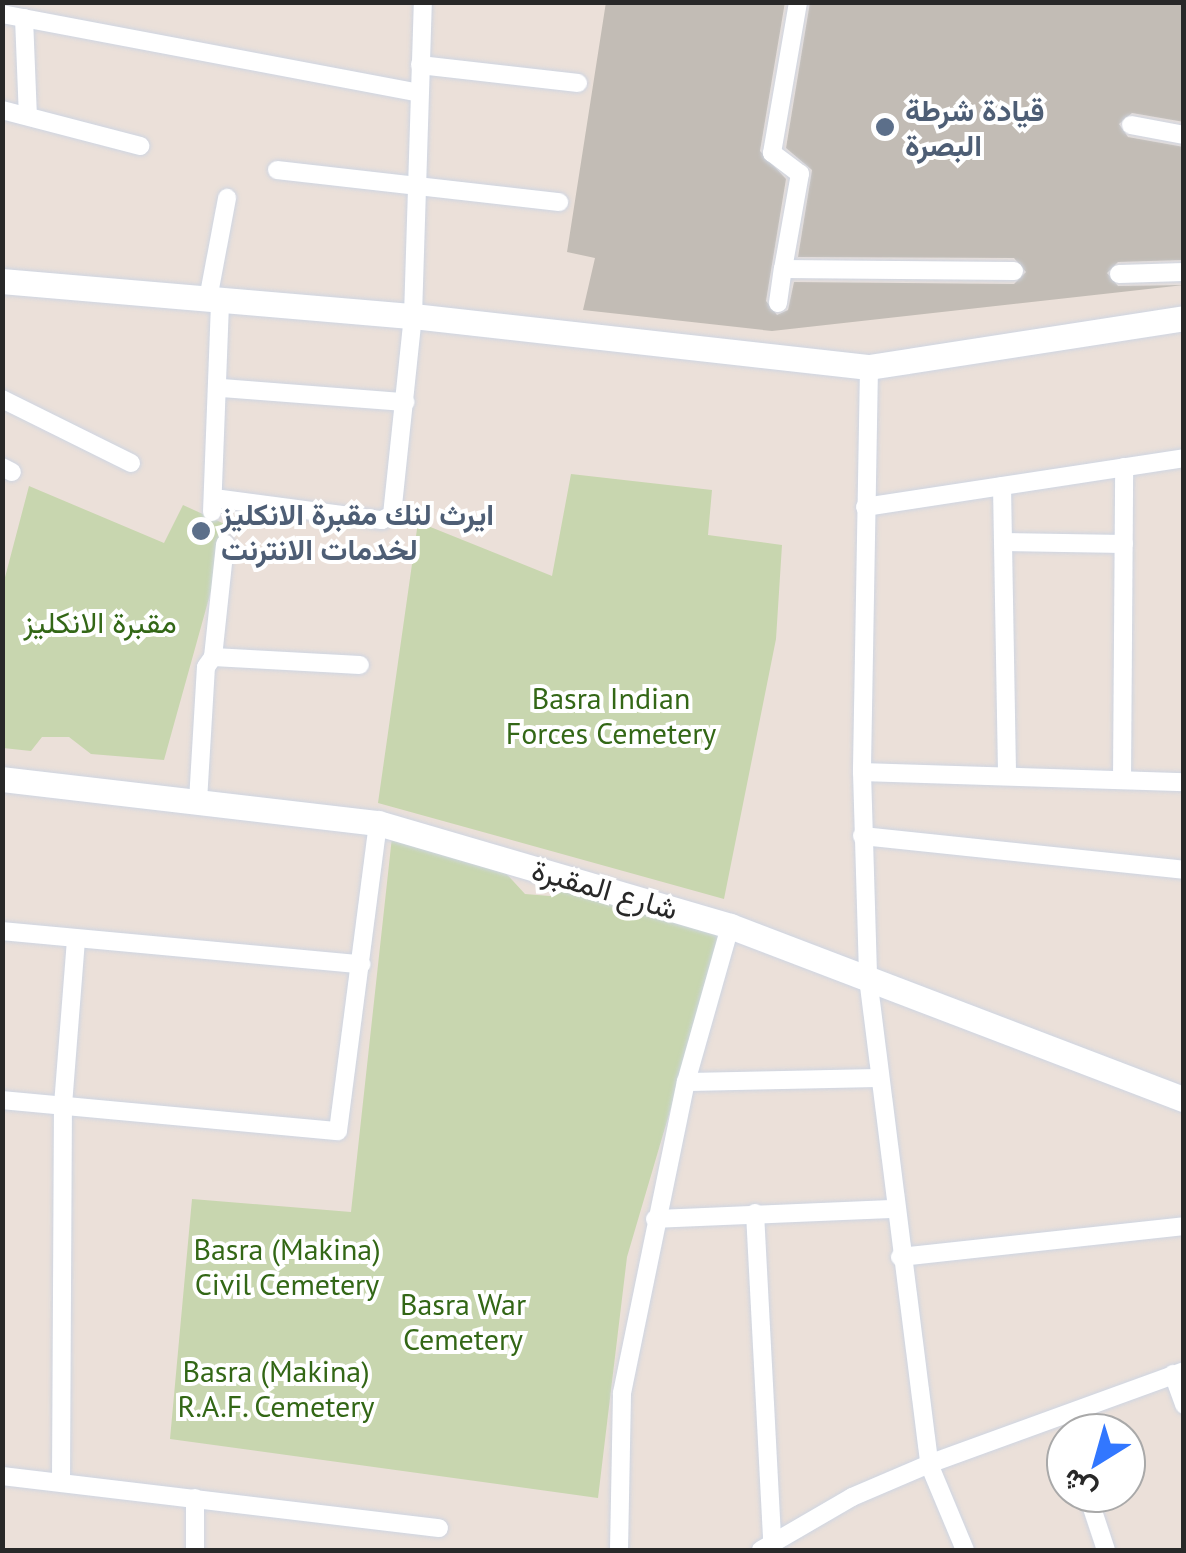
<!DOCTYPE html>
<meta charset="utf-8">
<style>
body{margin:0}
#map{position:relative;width:1186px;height:1553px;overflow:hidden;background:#ebe0d9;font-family:"PT Sans",Vazirmatn,sans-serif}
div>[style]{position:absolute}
.cemetery>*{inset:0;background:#c8d6af}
.building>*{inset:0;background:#c2bcb5}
.roads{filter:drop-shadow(0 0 2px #ced5e2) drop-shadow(0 0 2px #ced5e2)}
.street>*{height:18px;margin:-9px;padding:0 9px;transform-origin:9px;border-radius:9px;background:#fff}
.secondary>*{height:25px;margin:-12.5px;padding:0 12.5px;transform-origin:12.5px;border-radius:12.5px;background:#fff}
.dots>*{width:28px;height:28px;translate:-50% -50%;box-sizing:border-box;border:5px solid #fff;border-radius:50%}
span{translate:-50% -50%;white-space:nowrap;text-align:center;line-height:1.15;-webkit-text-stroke:8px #fff;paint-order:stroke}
.service-label{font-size:30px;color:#4e5e75;font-weight:700}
.left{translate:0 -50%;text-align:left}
.park-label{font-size:30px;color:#336716}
.street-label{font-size:30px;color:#282828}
.frame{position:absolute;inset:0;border:5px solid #282828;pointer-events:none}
.north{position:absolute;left:1046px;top:1413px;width:100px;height:100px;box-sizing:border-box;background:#fff;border:2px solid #a9a9a9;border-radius:50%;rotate:217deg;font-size:28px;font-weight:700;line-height:40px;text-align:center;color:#282828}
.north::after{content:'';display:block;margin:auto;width:35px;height:45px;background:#3277ff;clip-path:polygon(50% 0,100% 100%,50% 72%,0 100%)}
</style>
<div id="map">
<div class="cemetery">
<i style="clip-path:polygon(571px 474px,712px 490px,708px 535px,782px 545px,776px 639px,724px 899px,378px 803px,418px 522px,552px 576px)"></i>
<i style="clip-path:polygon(29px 486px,164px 543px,183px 505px,229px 526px,164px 760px,91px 754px,69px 737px,42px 737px,31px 751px,3px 748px,3px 585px)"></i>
<i style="clip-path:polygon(392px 837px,501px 868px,525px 894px,550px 896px,568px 886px,722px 934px,627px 1257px,598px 1498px,170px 1439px,192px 1199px,351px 1212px)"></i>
</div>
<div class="building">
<i style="clip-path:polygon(606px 2px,785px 2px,760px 151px,786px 179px,766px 301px,777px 315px,788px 310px,794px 282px,1014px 284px,1026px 272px,1014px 258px,798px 257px,812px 170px,786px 148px,810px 2px,1184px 2px,1184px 122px,1132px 113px,1119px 124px,1128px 137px,1184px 147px,1184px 260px,1118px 262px,1107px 273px,1118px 286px,1184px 285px,772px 331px,583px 310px,595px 258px,567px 252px)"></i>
</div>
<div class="roads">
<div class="street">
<i style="left:2px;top:14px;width:424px;rotate:10.7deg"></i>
<i style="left:24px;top:18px;width:98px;rotate:87.7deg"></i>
<i style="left:420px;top:65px;width:159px;rotate:6.5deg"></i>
<i style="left:2px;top:110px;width:143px;rotate:14.6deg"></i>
<i style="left:1131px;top:125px;width:54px;rotate:10.7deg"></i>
<i style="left:277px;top:170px;width:284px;rotate:6.5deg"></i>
<i style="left:783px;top:269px;width:97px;rotate:-79.9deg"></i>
<i style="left:800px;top:174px;width:35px;rotate:-143deg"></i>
<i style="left:772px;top:153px;width:153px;rotate:-80.2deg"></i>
<i style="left:1119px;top:274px;width:65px;rotate:-1.8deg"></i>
<i style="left:208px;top:299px;width:103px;rotate:-79.3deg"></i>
<i style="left:778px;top:303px;width:34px;rotate:-82deg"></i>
<i style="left:783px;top:269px;width:231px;rotate:0.5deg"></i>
<i style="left:869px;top:367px;width:405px;rotate:91deg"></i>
<i style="left:862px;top:772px;width:206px;rotate:88.3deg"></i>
<i style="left:868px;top:978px;width:490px;rotate:82.8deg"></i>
<i style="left:929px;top:1464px;width:93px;rotate:67.3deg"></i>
<i style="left:221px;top:388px;width:185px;rotate:4.4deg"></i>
<i style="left:2px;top:399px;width:144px;rotate:26.4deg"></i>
<i style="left:2px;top:467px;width:11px;rotate:27deg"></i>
<i style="left:1002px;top:486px;width:290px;rotate:89deg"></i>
<i style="left:214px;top:498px;width:169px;rotate:7.5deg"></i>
<i style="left:382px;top:520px;width:11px;rotate:-27deg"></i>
<i style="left:392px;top:515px;width:200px;rotate:-84deg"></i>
<i style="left:413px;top:316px;width:314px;rotate:-88.2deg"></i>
<i style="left:865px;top:507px;width:323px;rotate:-8.7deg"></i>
<i style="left:212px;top:512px;width:212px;rotate:-87.8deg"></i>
<i style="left:1003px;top:542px;width:121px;rotate:0.9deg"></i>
<i style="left:213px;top:657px;width:147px;rotate:3.1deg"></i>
<i style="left:862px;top:772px;width:322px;rotate:1.8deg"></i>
<i style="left:1122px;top:780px;width:313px;rotate:-89.6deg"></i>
<i style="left:198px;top:801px;width:134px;rotate:-86.6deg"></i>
<i style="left:206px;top:667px;width:12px;rotate:-55deg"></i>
<i style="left:213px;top:657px;width:114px;rotate:-83.9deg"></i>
<i style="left:862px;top:836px;width:324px;rotate:6deg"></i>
<i style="left:2px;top:931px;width:361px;rotate:5.3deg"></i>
<i style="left:686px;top:1082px;width:194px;rotate:-1.2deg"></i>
<i style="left:2px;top:1100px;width:337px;rotate:5.3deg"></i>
<i style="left:338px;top:1131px;width:311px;rotate:-82.6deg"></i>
<i style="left:755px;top:1213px;width:329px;rotate:87deg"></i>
<i style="left:655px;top:1219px;width:239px;rotate:-2.4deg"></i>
<i style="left:900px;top:1257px;width:286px;rotate:-6.2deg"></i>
<i style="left:1173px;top:1374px;width:33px;rotate:70deg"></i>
<i style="left:2px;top:1476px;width:440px;rotate:6.8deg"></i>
<i style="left:61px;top:1481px;width:376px;rotate:-89.7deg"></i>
<i style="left:63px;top:1105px;width:165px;rotate:-85.5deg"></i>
<i style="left:1087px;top:1493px;width:60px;rotate:71.6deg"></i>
<i style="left:195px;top:1550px;width:52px;rotate:-90deg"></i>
<i style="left:619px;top:1550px;width:157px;rotate:-88.9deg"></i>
<i style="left:622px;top:1393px;width:318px;rotate:-78.4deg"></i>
<i style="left:686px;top:1082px;width:162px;rotate:-74.2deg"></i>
<i style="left:761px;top:1550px;width:105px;rotate:-30.2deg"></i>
<i style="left:852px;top:1497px;width:84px;rotate:-23.2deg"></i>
<i style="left:929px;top:1464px;width:271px;rotate:-20deg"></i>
</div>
<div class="secondary">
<i style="left:2px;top:281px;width:412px;rotate:4.9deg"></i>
<i style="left:413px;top:316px;width:459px;rotate:6.4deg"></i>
<i style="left:869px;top:367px;width:319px;rotate:-8.8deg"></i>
<i style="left:2px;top:779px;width:379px;rotate:6.7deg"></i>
<i style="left:378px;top:823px;width:367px;rotate:16.3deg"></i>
<i style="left:730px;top:926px;width:486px;rotate:20.9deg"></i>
</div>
</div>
<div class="dots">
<i style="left:885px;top:127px;background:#5c6f8a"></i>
<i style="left:201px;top:531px;background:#5c6f8a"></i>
</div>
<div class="service-label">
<span class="left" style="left:905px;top:127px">قيادة شرطة<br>البصرة</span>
<span class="left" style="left:221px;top:531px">ايرث لنك مقبرة الانكليز<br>لخدمات الانترنت</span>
</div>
<div class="park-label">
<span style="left:100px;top:622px">مقبرة الانكليز</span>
<span style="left:611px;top:715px">Basra Indian<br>Forces Cemetery</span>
<span style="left:287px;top:1266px">Basra (Makina)<br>Civil Cemetery</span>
<span style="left:463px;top:1321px">Basra War<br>Cemetery</span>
<span style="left:276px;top:1388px">Basra (Makina)<br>R.A.F. Cemetery</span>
</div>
<div class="street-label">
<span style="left:605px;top:889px;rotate:16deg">شارع المقبرة</span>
</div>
<div class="frame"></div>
<div class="north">ش</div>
</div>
